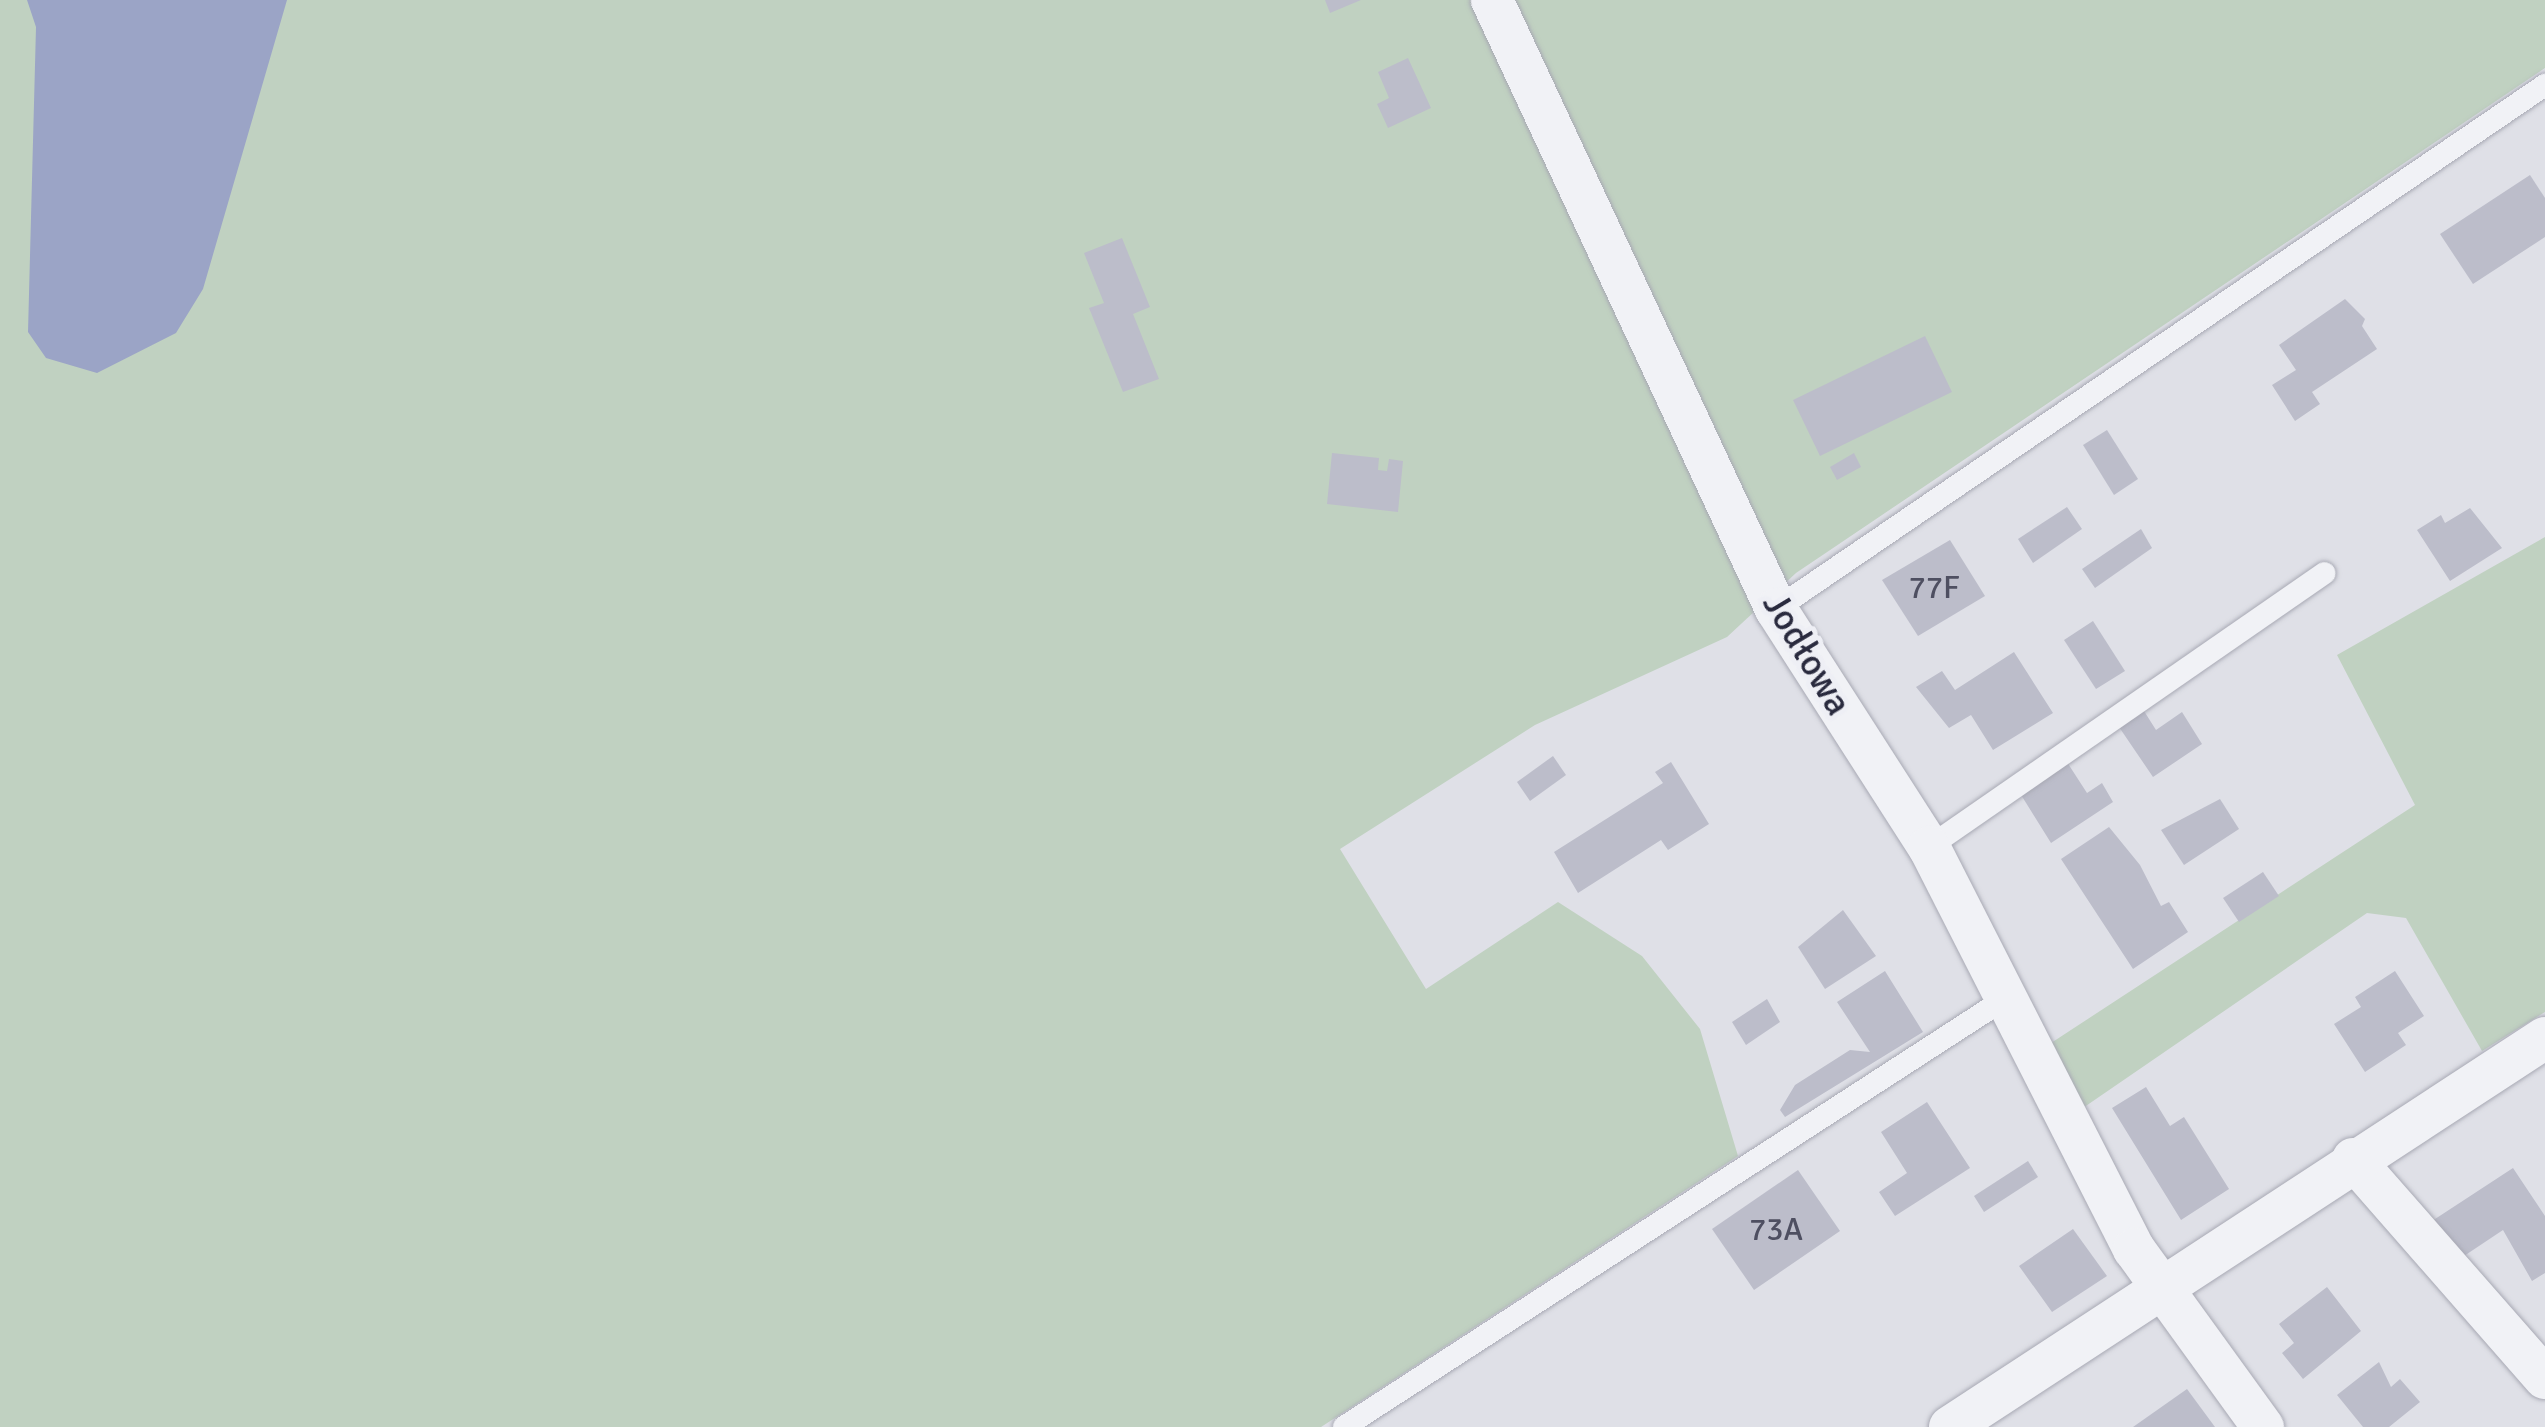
<!DOCTYPE html>
<meta charset="utf-8">
<style>
body{margin:0}
#map{position:relative;width:2545px;height:1427px;overflow:hidden;background:#dfe0e7;font-family:Signika,sans-serif}
div>[style]{position:absolute}
.green>*{inset:0;background:#c0d1c1}
.water>*{inset:0;background:#9ba4c6}
.building>*{inset:0;background:#bcbdca}
.roads{filter:drop-shadow(0 0 2px #a8a9b4) drop-shadow(0 0 2px #a8a9b4)}
.lane>*{height:22px;margin:-11px;padding:0 11px;transform-origin:11px;border-radius:11px;background:#f1f2f6}
.street>*{height:42px;margin:-21px;padding:0 21px;transform-origin:21px;border-radius:21px;background:#f1f2f6}
span{translate:-50% -50%;white-space:nowrap;text-align:center;line-height:1.15;-webkit-text-stroke:10px #eeeff5;paint-order:stroke}
.number-label{font-size:32px;color:#4e4f61}
.number-label span{-webkit-text-stroke-width:0}
.street-label{font-size:38px;color:#292a3e}
</style>
<div id="map">
<div class="green">
<i style="clip-path:polygon(0 0,2545px 0,2545px 68px,1796px 573px,1727px 637px,1535px 725px,1340px 849px,1426px 989px,1558px 902px,1642px 956px,1700px 1029px,1738px 1156px,1321px 1427px,0 1427px)"></i>
<i style="clip-path:polygon(2545px 537px,2545px 1012px,2482px 1051px,2406px 918px,2367px 913px,2080px 1110px,2048px 1045px,2415px 805px,2337px 655px)"></i>
</div>
<div class="water">
<i style="clip-path:polygon(27px 0,287px 0,203px 289px,176px 333px,97px 373px,46px 358px,28px 332px,36px 27px)"></i>
</div>
<div class="building">
<i style="clip-path:polygon(1325px 0,1361px 0,1330px 13px)"></i>
<i style="clip-path:polygon(1408px 58px,1431px 108px,1388px 128px,1377px 104px,1389px 98px,1378px 72px)"></i>
<i style="clip-path:polygon(2530px 175px,2545px 198px,2545px 237px,2473px 284px,2440px 234px)"></i>
<i style="clip-path:polygon(1122px 238px,1150px 307px,1133px 314px,1159px 379px,1123px 392px,1089px 308px,1104px 303px,1084px 253px)"></i>
<i style="clip-path:polygon(2345px 299px,2365px 319px,2362px 326px,2377px 349px,2312px 392px,2320px 404px,2295px 421px,2272px 385px,2296px 370px,2279px 345px)"></i>
<i style="clip-path:polygon(1925px 336px,1952px 392px,1820px 456px,1793px 400px)"></i>
<i style="clip-path:polygon(2107px 430px,2138px 479px,2114px 495px,2083px 445px)"></i>
<i style="clip-path:polygon(1332px 453px,1379px 458px,1378px 470px,1387px 471px,1389px 459px,1403px 461px,1398px 512px,1327px 504px)"></i>
<i style="clip-path:polygon(1854px 453px,1861px 467px,1837px 480px,1830px 467px)"></i>
<i style="clip-path:polygon(2067px 507px,2082px 529px,2033px 563px,2018px 539px)"></i>
<i style="clip-path:polygon(2470px 508px,2502px 548px,2450px 581px,2417px 530px,2441px 515px,2445px 523px)"></i>
<i style="clip-path:polygon(2141px 529px,2152px 548px,2095px 588px,2082px 569px)"></i>
<i style="clip-path:polygon(1950px 540px,1985px 596px,1918px 636px,1882px 580px)"></i>
<i style="clip-path:polygon(2093px 621px,2125px 671px,2096px 689px,2064px 640px)"></i>
<i style="clip-path:polygon(2014px 652px,2053px 713px,1993px 750px,1971px 715px,1949px 728px,1916px 687px,1942px 671px,1955px 690px)"></i>
<i style="clip-path:polygon(2144px 711px,2156px 730px,2182px 712px,2202px 744px,2153px 777px,2119px 727px)"></i>
<i style="clip-path:polygon(1553px 756px,1566px 775px,1530px 801px,1517px 782px)"></i>
<i style="clip-path:polygon(2065px 759px,2087px 793px,2102px 783px,2113px 802px,2051px 843px,2018px 790px)"></i>
<i style="clip-path:polygon(1671px 762px,1709px 824px,1668px 850px,1661px 840px,1578px 893px,1554px 852px,1663px 783px,1655px 772px)"></i>
<i style="clip-path:polygon(2220px 799px,2239px 829px,2184px 865px,2161px 830px)"></i>
<i style="clip-path:polygon(2109px 827px,2140px 865px,2161px 906px,2169px 902px,2188px 932px,2133px 969px,2061px 859px)"></i>
<i style="clip-path:polygon(2263px 872px,2279px 896px,2239px 922px,2223px 898px)"></i>
<i style="clip-path:polygon(1843px 910px,1876px 956px,1825px 989px,1798px 947px)"></i>
<i style="clip-path:polygon(1885px 971px,1923px 1032px,1785px 1117px,1780px 1110px,1795px 1085px,1850px 1050px,1870px 1052px,1837px 1002px)"></i>
<i style="clip-path:polygon(2395px 971px,2424px 1016px,2398px 1033px,2406px 1045px,2365px 1072px,2334px 1024px,2361px 1007px,2355px 997px)"></i>
<i style="clip-path:polygon(1767px 999px,1780px 1022px,1746px 1045px,1732px 1022px)"></i>
<i style="clip-path:polygon(2146px 1087px,2170px 1126px,2184px 1117px,2229px 1189px,2181px 1220px,2112px 1108px)"></i>
<i style="clip-path:polygon(1927px 1102px,1970px 1168px,1895px 1216px,1879px 1192px,1907px 1173px,1881px 1132px)"></i>
<i style="clip-path:polygon(2028px 1161px,2038px 1177px,1984px 1212px,1974px 1196px)"></i>
<i style="clip-path:polygon(2513px 1168px,2545px 1216px,2545px 1273px,2532px 1281px,2503px 1230px,2458px 1260px,2432px 1221px)"></i>
<i style="clip-path:polygon(1798px 1170px,1840px 1231px,1754px 1290px,1712px 1229px)"></i>
<i style="clip-path:polygon(2073px 1229px,2107px 1276px,2052px 1312px,2019px 1266px)"></i>
<i style="clip-path:polygon(2327px 1287px,2361px 1331px,2303px 1379px,2282px 1353px,2294px 1343px,2279px 1324px)"></i>
<i style="clip-path:polygon(2379px 1362px,2391px 1387px,2400px 1379px,2420px 1402px,2389px 1427px,2363px 1427px,2337px 1395px)"></i>
<i style="clip-path:polygon(2187px 1389px,2215px 1427px,2133px 1427px)"></i>
</div>
<div class="roads">
<div class="lane">
<i style="left:1776px;top:609px;width:931px;rotate:-34.27deg"></i>
<i style="left:1929px;top:847px;width:481px;rotate:-34.7deg"></i>
<i style="left:1344px;top:1427px;width:789px;rotate:-32.94deg"></i>
</div>
<div class="street">
<i style="left:1492px;top:0;width:672px;rotate:65deg"></i>
<i style="left:1776px;top:609px;width:283px;rotate:57.3deg"></i>
<i style="left:1929px;top:847px;width:451px;rotate:63deg"></i>
<i style="left:2134px;top:1249px;width:220px;rotate:54.1deg"></i>
<i style="left:2353px;top:1159px;width:291px;rotate:48.8deg"></i>
<i style="left:1950px;top:1427px;width:711px;rotate:-33.18deg"></i>
</div>
</div>
<div class="number-label">
<span style="left:1934px;top:588px">77F</span>
<span style="left:1776px;top:1230px">73A</span>
</div>
<div class="street-label">
<span style="left:1807px;top:654px;rotate:59deg">Jodłowa</span>
</div>
</div>
